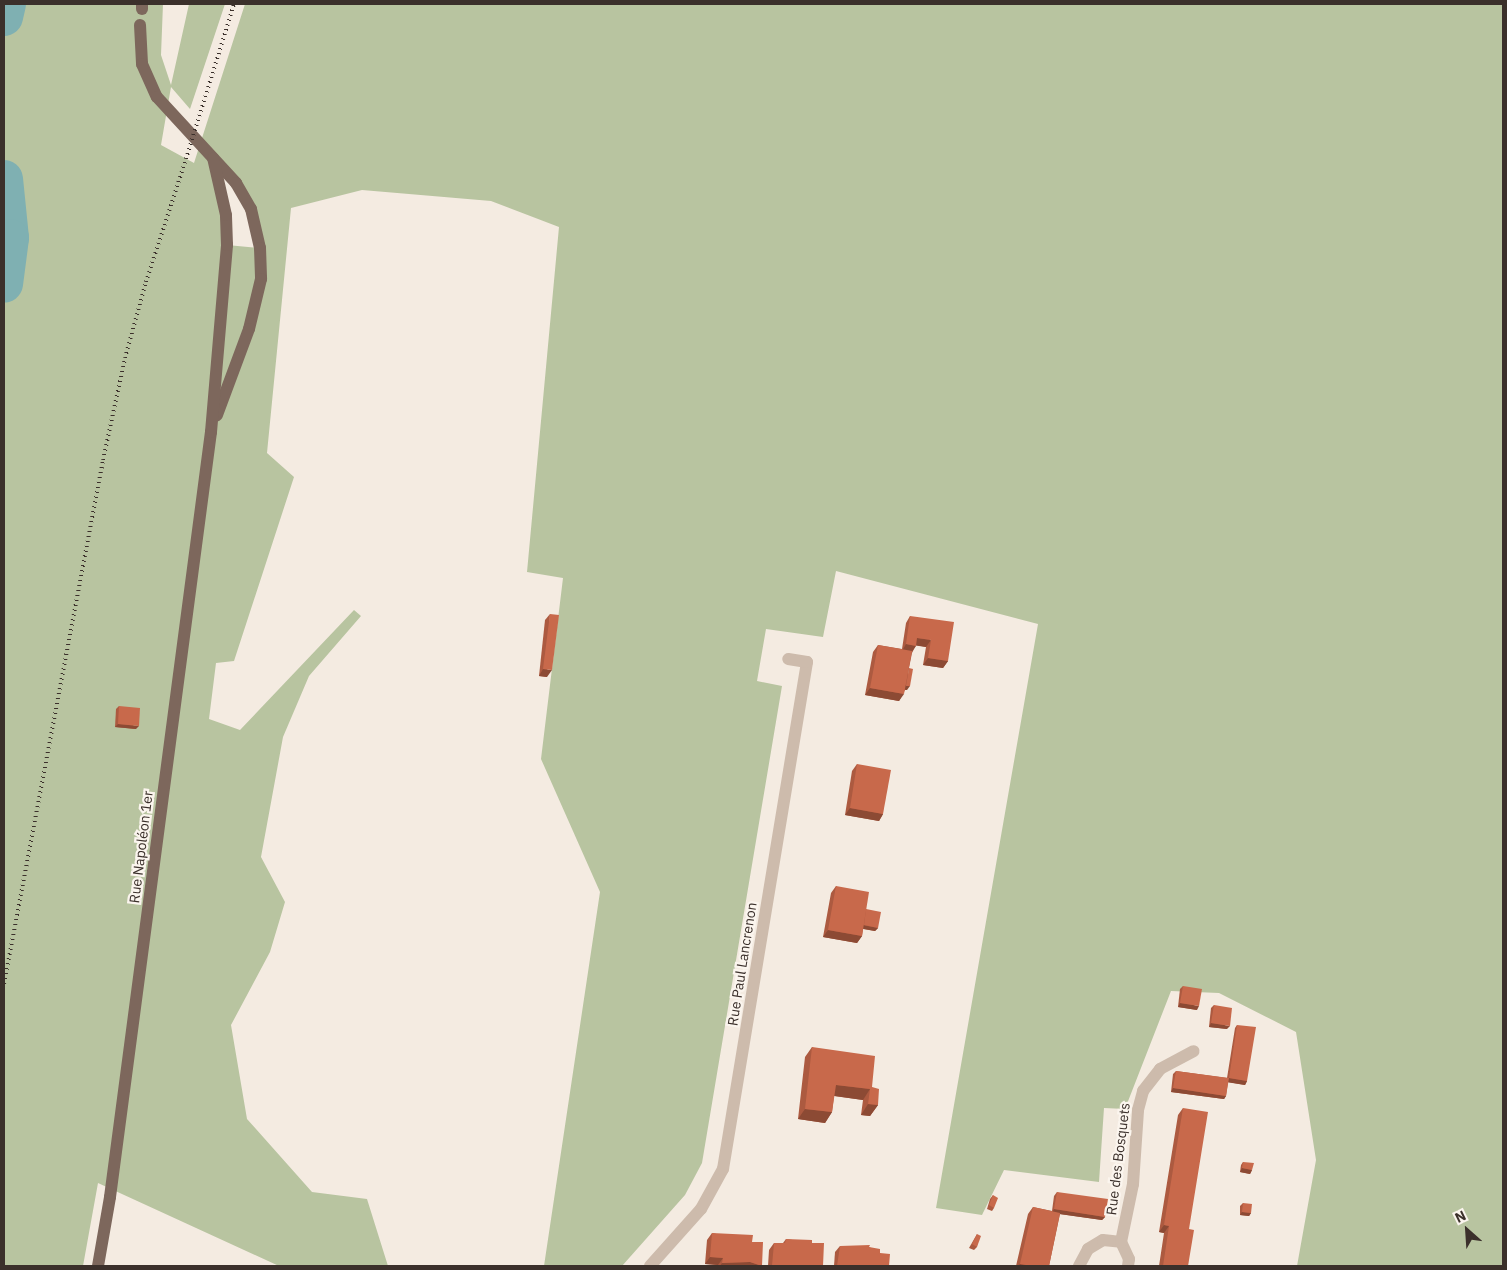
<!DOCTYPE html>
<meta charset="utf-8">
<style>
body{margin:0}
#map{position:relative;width:1507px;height:1270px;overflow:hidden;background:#f4ebe1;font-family:"IBM Plex Sans",sans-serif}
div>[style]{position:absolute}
.green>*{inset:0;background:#b8c4a0}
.river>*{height:38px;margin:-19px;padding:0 19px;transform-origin:19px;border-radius:19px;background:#7fb0b2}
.minor>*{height:12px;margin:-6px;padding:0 6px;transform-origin:6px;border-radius:6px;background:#cdbbac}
.primary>*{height:12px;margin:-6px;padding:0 6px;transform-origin:6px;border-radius:6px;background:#7d675c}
.rail>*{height:4px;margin-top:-2px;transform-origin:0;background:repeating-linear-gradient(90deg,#3b302b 0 1px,transparent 0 5px)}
.wall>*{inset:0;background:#ac5a40}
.shaded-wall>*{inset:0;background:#8c4a34}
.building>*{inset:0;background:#c8694b}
span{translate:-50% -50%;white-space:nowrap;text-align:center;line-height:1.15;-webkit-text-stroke:4.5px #fbf5ee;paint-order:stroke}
.street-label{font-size:14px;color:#3b302b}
.frame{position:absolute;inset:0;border:5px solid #3b302b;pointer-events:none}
.north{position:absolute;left:1442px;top:1205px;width:50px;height:50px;-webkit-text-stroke:4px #fbf5ee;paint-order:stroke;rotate:334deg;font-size:14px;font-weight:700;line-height:20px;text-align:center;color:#3b302b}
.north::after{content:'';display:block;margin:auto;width:18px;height:22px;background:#3b302b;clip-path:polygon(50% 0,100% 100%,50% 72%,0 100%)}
</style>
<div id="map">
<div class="green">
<i style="clip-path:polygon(evenodd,4px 4px,163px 4px,161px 55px,171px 85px,189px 4px,225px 4px,190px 109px,171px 87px,161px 145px,194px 163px,245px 4px,1503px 4px,1503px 1266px,1297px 1266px,1316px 1160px,1296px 1032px,1219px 993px,1171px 991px,1125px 1109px,1104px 1108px,1099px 1182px,1004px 1170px,982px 1215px,936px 1208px,1038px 624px,836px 571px,823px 637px,766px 629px,757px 681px,782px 686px,702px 1163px,685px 1195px,622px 1266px,544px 1266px,600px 892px,541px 759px,563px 578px,527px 572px,559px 227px,491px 201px,362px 190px,291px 208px,267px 453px,294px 477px,234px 661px,216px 663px,209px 719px,240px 730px,354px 610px,361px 616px,309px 676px,283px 737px,261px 857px,285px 902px,270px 952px,231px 1025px,247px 1119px,312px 1192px,367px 1199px,388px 1266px,279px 1266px,98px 1183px,83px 1266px,4px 1266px,4px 4px,214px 159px,251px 209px,260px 248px,227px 245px,214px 159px)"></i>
</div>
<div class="river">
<i style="left:4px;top:17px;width:13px;rotate:-77deg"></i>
<i style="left:4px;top:179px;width:59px;rotate:84.2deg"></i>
<i style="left:10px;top:238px;width:46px;rotate:97.4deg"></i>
</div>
<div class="minor">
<i style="left:650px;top:1266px;width:76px;rotate:-48.2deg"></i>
<i style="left:701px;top:1209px;width:46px;rotate:-61.2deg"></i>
<i style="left:723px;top:1169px;width:514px;rotate:-80.59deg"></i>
<i style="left:807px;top:662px;width:19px;rotate:-171deg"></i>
<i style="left:1079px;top:1266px;width:19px;rotate:-62deg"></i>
<i style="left:1088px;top:1249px;width:17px;rotate:-31deg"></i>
<i style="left:1103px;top:1240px;width:18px;rotate:6deg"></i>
<i style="left:1128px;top:1266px;width:7px;rotate:-82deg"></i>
<i style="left:1129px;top:1259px;width:19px;rotate:-115deg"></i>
<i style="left:1121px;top:1242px;width:59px;rotate:-78.3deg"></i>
<i style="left:1133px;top:1184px;width:74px;rotate:-86.1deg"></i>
<i style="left:1138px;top:1110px;width:20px;rotate:-75deg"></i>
<i style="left:1143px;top:1091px;width:28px;rotate:-52deg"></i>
<i style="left:1160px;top:1069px;width:38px;rotate:-28deg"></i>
</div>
<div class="primary">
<i style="left:142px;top:9px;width:5px;rotate:-90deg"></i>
<i style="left:140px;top:25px;width:39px;rotate:87deg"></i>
<i style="left:142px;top:64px;width:36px;rotate:66deg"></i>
<i style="left:157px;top:97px;width:117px;rotate:47.4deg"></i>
<i style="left:236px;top:183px;width:30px;rotate:60deg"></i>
<i style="left:251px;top:209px;width:40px;rotate:77deg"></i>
<i style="left:260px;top:248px;width:31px;rotate:88deg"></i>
<i style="left:261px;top:279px;width:51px;rotate:103.5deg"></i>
<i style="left:249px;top:329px;width:92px;rotate:110.4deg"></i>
<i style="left:98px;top:1266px;width:70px;rotate:-80.1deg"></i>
<i style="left:110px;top:1197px;width:772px;rotate:-82.48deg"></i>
<i style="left:211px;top:432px;width:188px;rotate:-85.1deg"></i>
<i style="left:227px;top:245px;width:30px;rotate:-92deg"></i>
<i style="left:226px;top:215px;width:58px;rotate:-102.8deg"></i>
</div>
<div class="rail">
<i style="left:4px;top:984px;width:533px;rotate:-79.3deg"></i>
<i style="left:103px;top:460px;width:104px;rotate:-77.8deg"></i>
<i style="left:125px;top:358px;width:79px;rotate:-74.6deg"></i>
<i style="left:146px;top:282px;width:129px;rotate:-72deg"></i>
<i style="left:186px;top:159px;width:162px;rotate:-72.8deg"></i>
</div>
<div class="wall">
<i style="clip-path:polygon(550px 614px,547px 677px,539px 676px,545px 620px)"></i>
<i style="clip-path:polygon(910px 616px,948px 661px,943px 668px,923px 665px,926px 647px,916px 645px,912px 653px,909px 668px,907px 690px,905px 690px,899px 701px,865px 695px,873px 652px,878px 645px,902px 649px,906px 623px)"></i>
<i style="clip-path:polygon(119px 706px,136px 729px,115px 727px,116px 709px)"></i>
<i style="clip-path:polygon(857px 764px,883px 814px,879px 821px,845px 815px,852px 771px)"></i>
<i style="clip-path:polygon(836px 886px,866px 909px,878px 928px,875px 931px,863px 929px,862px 936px,857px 943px,823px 937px,831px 893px)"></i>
<i style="clip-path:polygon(1183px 986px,1197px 1010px,1178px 1007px,1180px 989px)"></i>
<i style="clip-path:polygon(1214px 1005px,1227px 1029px,1209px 1027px,1211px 1008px)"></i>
<i style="clip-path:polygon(1237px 1025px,1247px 1081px,1245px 1085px,1228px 1082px,1226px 1096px,1224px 1099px,1171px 1092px,1173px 1074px,1176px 1071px,1227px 1078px,1235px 1028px)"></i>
<i style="clip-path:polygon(812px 1047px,872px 1087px,878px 1105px,870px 1116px,861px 1115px,863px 1100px,834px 1096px,832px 1112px,825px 1123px,798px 1119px,805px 1057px)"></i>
<i style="clip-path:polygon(1183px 1108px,1189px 1229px,1188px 1266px,1159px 1266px,1164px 1233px,1159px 1232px,1178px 1115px)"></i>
<i style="clip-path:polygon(1243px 1162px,1252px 1170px,1250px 1174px,1240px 1172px,1241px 1165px)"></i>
<i style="clip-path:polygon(1057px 1192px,1105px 1217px,1102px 1220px,1060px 1214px,1049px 1266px,1016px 1266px,1028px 1214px,1033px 1207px,1052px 1211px,1054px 1196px)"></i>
<i style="clip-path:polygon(993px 1195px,994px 1208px,992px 1211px,987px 1209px,990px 1199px)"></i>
<i style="clip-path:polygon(1243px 1203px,1251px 1213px,1249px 1216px,1240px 1215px,1240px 1206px)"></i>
<i style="clip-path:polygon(712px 1233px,752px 1242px,761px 1266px,718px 1266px,718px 1265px,705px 1264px,707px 1240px)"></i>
<i style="clip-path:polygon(977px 1234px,977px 1247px,974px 1250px,969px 1248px)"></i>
<i style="clip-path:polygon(786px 1239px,812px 1243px,823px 1266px,768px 1266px,769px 1250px,774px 1243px,783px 1243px)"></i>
<i style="clip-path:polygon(840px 1246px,869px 1247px,880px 1253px,889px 1266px,834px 1266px,835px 1252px)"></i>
</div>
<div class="shaded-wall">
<i style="clip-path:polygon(917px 638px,931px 640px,926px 647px,912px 645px)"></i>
<i style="clip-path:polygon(906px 644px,916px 646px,911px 653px,902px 651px)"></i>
<i style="clip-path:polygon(928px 658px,948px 661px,943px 668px,923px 665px)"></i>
<i style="clip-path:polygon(543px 669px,552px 670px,547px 677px,539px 676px)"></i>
<i style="clip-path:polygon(904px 685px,910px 686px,907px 690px,902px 689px)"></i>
<i style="clip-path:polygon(870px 688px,904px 694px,899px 701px,865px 695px)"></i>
<i style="clip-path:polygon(118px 724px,139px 726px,136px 729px,115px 727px)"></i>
<i style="clip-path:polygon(850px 808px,883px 814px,879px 821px,845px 815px)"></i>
<i style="clip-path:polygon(862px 925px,878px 928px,875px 931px,859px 928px)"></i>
<i style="clip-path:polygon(828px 930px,862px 936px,857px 943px,823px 937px)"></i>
<i style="clip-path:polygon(1180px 1003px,1199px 1006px,1197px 1010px,1178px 1007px)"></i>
<i style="clip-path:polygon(1211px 1023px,1230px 1026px,1227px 1029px,1209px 1027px)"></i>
<i style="clip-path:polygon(1229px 1078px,1247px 1081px,1245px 1085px,1226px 1082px)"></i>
<i style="clip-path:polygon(836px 1085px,870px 1089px,863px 1100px,828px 1095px)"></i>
<i style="clip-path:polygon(1173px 1088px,1226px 1096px,1224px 1099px,1171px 1092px)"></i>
<i style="clip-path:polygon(868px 1104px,878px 1105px,870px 1116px,861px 1115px)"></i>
<i style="clip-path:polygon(805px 1109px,832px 1112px,825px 1123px,798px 1119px)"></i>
<i style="clip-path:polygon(1242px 1168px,1252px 1170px,1250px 1174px,1240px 1172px)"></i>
<i style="clip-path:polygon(1054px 1209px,1105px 1217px,1102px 1220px,1052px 1213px)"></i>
<i style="clip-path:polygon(1242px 1212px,1251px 1213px,1249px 1216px,1240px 1215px)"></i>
<i style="clip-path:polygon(1164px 1225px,1169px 1226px,1164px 1233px,1159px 1232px)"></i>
<i style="clip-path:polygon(710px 1257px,723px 1258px,718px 1265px,705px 1264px)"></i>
<i style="clip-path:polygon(750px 1262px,762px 1266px,720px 1266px,722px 1263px)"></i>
<i style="clip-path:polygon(1020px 1264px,1032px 1266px,1018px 1266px)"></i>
</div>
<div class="building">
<i style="clip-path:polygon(550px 614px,559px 615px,552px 670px,543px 669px)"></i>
<i style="clip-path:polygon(910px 616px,954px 622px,948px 661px,928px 658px,931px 640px,917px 638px,916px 646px,906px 644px)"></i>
<i style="clip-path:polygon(878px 645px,912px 651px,904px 694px,870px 688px)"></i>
<i style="clip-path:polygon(909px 668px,913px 669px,910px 686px,906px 686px)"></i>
<i style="clip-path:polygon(119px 706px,140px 708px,139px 726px,118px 724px)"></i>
<i style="clip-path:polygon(857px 764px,891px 770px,883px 814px,850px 808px)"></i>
<i style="clip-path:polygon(836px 886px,869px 892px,862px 936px,828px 930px)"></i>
<i style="clip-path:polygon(866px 909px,881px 912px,878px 928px,864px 925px)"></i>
<i style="clip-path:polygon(1183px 986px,1202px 989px,1199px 1006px,1180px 1003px)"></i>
<i style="clip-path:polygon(1214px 1005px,1232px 1008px,1230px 1026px,1211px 1023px)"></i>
<i style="clip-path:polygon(1237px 1025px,1256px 1027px,1247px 1081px,1229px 1078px,1226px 1096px,1173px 1088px,1176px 1071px,1229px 1078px)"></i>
<i style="clip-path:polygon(812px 1047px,875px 1056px,872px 1087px,879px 1089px,878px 1105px,868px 1104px,870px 1089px,836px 1085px,832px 1112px,805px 1109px)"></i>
<i style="clip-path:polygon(1183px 1108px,1208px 1112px,1189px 1229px,1194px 1230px,1188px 1266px,1163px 1266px,1169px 1226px,1164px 1225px)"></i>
<i style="clip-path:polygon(1243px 1162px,1254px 1163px,1252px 1170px,1242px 1168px)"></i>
<i style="clip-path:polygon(1057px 1192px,1108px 1199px,1105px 1217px,1054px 1209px)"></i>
<i style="clip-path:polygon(993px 1195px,998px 1198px,994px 1208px,989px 1205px)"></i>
<i style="clip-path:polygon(1243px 1203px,1252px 1204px,1251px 1213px,1242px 1212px)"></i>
<i style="clip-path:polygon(1033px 1207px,1060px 1213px,1049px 1266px,1032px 1266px,1020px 1264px)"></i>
<i style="clip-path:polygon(712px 1233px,753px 1235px,752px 1242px,763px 1242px,762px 1266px,750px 1262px,722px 1263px,723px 1258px,710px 1257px)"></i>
<i style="clip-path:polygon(977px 1234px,981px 1236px,977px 1247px,972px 1244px)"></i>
<i style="clip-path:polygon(786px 1239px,812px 1240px,812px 1243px,824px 1243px,823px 1266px,772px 1266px,774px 1243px,785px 1243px)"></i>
<i style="clip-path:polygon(870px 1245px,869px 1247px,880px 1249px,880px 1253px,890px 1254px,889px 1266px,837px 1266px,840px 1246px)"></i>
</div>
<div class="street-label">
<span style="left:141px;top:847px;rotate:-83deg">Rue Napoléon 1er</span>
<span style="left:742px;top:964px;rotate:-81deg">Rue Paul Lancrenon</span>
<span style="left:1118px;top:1159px;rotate:-83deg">Rue des Bosquets</span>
</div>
<div class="frame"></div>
<div class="north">N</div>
</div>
